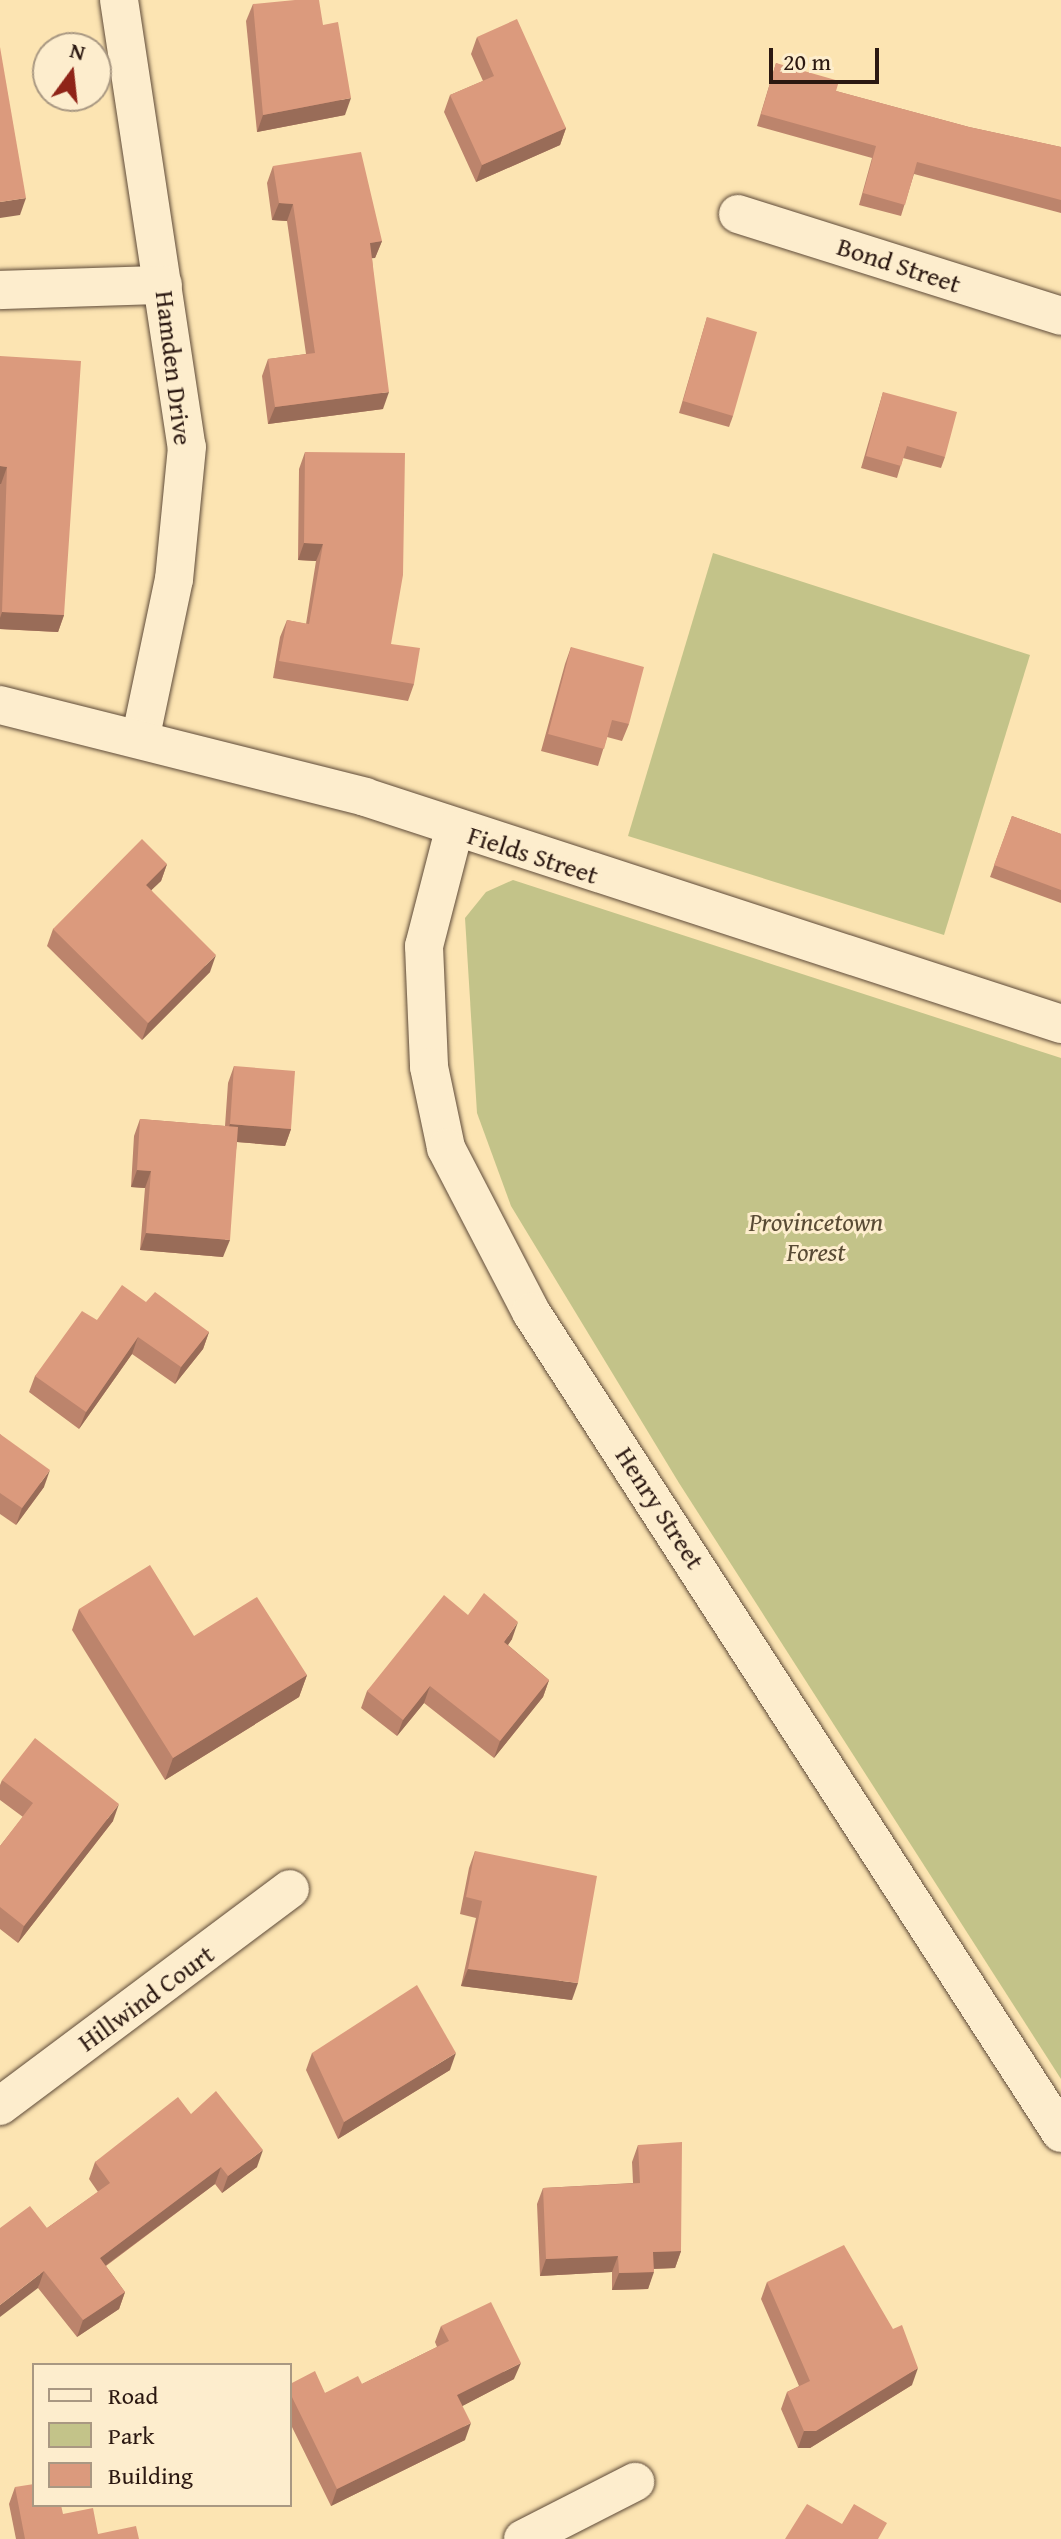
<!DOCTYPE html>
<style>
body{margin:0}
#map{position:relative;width:1061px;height:2539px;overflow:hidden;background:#fce4b2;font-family:"Gentium Book Plus",serif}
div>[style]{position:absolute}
.green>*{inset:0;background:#c3c389}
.roads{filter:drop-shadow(0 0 2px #5f4b39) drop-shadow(0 0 2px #5f4b39)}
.minor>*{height:38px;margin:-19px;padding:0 19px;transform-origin:19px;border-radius:19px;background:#fdedcd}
.wall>*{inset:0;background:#bc846c}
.shaded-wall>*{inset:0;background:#996c58}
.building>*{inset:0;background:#db9a7d}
span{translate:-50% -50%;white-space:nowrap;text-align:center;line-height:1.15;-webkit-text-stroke:6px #fdedcd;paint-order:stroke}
.street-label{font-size:26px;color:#2b1811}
.park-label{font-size:26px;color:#594b35;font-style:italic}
.legend{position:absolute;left:32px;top:2363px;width:260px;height:144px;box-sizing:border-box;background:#fdedcd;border:2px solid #a99882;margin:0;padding:10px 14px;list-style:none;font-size:24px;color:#2b1811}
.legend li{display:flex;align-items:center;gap:16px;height:40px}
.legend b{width:40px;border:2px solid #a99882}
.north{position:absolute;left:32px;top:32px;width:80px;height:80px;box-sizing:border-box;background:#fdedcd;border:2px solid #a99882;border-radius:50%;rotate:15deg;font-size:22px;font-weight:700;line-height:32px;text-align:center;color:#2b1811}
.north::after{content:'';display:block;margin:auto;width:28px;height:36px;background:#8f2418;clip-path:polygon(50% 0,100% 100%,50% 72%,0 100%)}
.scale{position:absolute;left:769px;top:48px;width:110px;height:36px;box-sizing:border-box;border:4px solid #2b1811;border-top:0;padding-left:10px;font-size:24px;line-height:28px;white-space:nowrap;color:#2b1811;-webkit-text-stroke:6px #fdedcd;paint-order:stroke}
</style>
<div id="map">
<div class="green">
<i style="clip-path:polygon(713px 553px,1030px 655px,944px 935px,628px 836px)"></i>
<i style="clip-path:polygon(513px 880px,1061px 1058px,1061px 2079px,679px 1483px,511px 1206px,477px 1113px,465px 918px,486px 892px)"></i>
</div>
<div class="roads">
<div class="minor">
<i style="left:119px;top:0;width:452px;rotate:81.4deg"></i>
<i style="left:187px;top:447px;width:133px;rotate:95.6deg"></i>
<i style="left:174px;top:579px;width:160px;rotate:101.9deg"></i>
<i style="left:738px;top:214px;width:339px;rotate:17.5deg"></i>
<i style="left:0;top:290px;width:163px;rotate:-1.8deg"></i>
<i style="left:0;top:705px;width:376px;rotate:14.1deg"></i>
<i style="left:365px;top:797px;width:732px;rotate:18.06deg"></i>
<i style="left:454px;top:830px;width:120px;rotate:104.5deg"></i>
<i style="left:424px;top:946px;width:121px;rotate:87.6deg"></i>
<i style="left:429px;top:1067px;width:83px;rotate:78.1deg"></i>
<i style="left:446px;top:1148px;width:185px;rotate:62.6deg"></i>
<i style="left:531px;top:1312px;width:977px;rotate:57.16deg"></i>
<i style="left:0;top:2106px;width:362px;rotate:-36.8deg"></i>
<i style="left:523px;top:2539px;width:126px;rotate:-27deg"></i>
</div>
</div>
<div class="wall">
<i style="clip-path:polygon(253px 4px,323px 25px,345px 115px,257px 132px,246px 21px)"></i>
<i style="clip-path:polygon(477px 37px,566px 128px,560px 145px,476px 182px,444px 112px,450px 95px,483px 81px,471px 54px)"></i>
<i style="clip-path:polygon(776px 63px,836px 91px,969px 127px,1061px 147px,1061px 213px,914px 174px,901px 216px,859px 205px,872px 158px,757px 126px)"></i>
<i style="clip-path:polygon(273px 166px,382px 241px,375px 258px,372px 258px,383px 409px,268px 424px,262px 376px,268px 359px,306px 354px,287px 221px,272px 220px,267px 183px)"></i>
<i style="clip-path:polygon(707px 317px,733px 416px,729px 427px,679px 413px)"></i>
<i style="clip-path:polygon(0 356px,64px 615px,58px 632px,0 629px)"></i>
<i style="clip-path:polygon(883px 392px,945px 457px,941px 468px,903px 458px,897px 478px,861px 468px)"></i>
<i style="clip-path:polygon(305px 452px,391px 644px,414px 684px,408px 701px,273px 678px,280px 637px,287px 620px,306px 624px,316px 561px,298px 560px,299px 469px)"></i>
<i style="clip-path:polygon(571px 647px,629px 724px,622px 741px,607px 737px,598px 766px,541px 751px,565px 664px)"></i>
<i style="clip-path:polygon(1012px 816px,1061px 834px,1061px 903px,990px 877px)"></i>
<i style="clip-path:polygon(167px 864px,161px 881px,151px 890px,210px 972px,142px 1040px,47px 946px,53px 929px)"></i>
<i style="clip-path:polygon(234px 1066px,291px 1129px,285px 1146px,237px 1142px,223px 1257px,140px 1250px,145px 1188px,131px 1187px,134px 1136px,140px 1119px,225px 1126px,228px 1083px)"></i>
<i style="clip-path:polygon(146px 1302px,209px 1332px,203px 1349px,175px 1384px,132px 1354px,79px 1429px,29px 1392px,35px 1376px,97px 1320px)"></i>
<i style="clip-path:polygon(0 1434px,44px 1487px,16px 1525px,0 1514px)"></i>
<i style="clip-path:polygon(79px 1609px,194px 1636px,307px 1675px,299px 1697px,165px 1780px,72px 1630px)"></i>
<i style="clip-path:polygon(468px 1615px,512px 1639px,508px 1645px,549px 1680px,543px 1697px,494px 1758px,424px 1703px,397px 1736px,361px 1708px,367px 1691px)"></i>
<i style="clip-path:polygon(2px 1780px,113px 1821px,18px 1943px,0 1929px,0 1846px,23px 1817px,0 1800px,0 1785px)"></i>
<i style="clip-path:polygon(475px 1851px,572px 2000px,461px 1986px,476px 1918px,460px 1914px,469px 1868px)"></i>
<i style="clip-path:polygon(312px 2053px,450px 2070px,338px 2139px,306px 2070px)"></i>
<i style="clip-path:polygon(191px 2114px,257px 2167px,222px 2193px,215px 2184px,106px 2266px,125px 2292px,119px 2309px,77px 2337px,38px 2288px,47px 2228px,98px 2192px,89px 2179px,95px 2162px)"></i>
<i style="clip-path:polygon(638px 2145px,681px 2251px,675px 2268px,654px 2269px,648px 2289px,612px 2290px,612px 2272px,540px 2276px,537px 2204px,543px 2188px,633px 2183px,632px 2162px)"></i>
<i style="clip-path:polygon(767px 2282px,912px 2385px,810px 2448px,798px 2448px,781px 2409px,787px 2392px,799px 2386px,761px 2299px)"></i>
<i style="clip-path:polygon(441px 2326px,514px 2379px,462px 2406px,465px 2440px,331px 2506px,290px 2423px,290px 2384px,325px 2393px,362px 2384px,437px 2347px,435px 2342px)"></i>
<i style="clip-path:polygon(15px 2487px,98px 2534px,139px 2539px,16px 2539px,9px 2504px)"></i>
</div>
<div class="shaded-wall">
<i style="clip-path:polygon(351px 98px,345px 115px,257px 132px,263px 115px)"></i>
<i style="clip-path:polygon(566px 128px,560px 145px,476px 182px,482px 165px)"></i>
<i style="clip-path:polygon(26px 198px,20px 215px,0 218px,0 202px)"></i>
<i style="clip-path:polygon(279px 203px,293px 204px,287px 221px,272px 220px)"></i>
<i style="clip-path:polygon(382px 241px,375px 258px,363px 259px,370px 243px)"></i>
<i style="clip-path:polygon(389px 392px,383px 409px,268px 424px,275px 407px)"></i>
<i style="clip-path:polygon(0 466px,7px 467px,1px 484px,0 484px)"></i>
<i style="clip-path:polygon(304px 543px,323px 544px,316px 561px,298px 560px)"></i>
<i style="clip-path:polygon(2px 612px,64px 615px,58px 632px,0 629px,0 618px)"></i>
<i style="clip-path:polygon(167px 864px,161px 881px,139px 902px,146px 885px)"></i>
<i style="clip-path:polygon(216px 955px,210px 972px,142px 1040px,148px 1023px)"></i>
<i style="clip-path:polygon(230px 1124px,291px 1129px,285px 1146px,224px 1141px)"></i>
<i style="clip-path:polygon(137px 1170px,151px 1171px,145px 1188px,131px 1187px)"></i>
<i style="clip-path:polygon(146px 1233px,230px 1240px,223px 1257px,140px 1250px)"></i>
<i style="clip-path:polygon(209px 1332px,203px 1349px,175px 1384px,181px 1367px)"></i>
<i style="clip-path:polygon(138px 1337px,132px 1354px,79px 1429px,86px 1412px)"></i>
<i style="clip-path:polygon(50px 1470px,44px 1487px,16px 1525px,22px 1508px)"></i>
<i style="clip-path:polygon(518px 1622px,512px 1639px,498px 1659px,504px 1642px)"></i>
<i style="clip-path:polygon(307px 1675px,299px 1697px,165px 1780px,173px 1758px)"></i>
<i style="clip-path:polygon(549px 1680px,543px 1697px,494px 1758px,500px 1741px)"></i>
<i style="clip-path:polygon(430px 1686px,424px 1703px,397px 1736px,403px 1720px)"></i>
<i style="clip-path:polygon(119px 1804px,113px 1821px,18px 1943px,24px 1926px)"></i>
<i style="clip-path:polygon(468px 1969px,578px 1983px,572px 2000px,461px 1986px)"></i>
<i style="clip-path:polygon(456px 2053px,450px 2070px,338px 2139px,344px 2122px)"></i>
<i style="clip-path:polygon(263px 2150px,257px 2167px,222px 2193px,228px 2176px)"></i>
<i style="clip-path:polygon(221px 2167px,215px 2184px,94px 2274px,100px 2258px)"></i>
<i style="clip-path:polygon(681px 2251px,675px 2268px,647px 2269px,653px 2252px)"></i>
<i style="clip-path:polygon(618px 2256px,612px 2272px,540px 2276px,546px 2259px)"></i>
<i style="clip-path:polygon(44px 2271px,38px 2288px,0 2317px,0 2305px)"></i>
<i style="clip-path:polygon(654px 2272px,648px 2289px,612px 2290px,619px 2273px)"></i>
<i style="clip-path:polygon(125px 2292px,119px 2309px,77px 2337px,83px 2320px)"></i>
<i style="clip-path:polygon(521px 2363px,514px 2379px,451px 2412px,457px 2395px)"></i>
<i style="clip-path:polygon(918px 2368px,912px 2385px,810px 2448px,798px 2448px,804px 2431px)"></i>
<i style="clip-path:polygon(471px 2423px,465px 2440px,331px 2506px,337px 2489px)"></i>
</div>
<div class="building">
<i style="clip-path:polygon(295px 0,319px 0,323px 25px,338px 22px,351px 98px,263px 115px,253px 4px)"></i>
<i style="clip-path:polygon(517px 19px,566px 128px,482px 165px,450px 95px,494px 76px,477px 37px)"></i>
<i style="clip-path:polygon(0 47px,26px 198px,0 202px)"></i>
<i style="clip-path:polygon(776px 63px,839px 81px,836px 91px,969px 127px,1061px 147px,1061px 200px,917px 162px,905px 205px,863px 193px,876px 146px,761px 114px)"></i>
<i style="clip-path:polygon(361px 152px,382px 241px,370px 243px,389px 392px,275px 407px,268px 359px,315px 353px,293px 204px,279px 203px,273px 166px)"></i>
<i style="clip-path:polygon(707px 317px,757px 332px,733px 416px,683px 401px)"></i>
<i style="clip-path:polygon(0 356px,81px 361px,64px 615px,2px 612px,7px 467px,0 466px)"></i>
<i style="clip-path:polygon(883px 392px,957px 412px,945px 457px,907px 446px,901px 466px,866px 456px)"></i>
<i style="clip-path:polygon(305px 452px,405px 453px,403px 575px,391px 644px,420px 648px,414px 684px,279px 661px,287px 620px,309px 624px,323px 544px,304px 543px)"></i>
<i style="clip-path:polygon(571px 647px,644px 667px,629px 724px,612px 720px,604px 749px,548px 734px)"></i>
<i style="clip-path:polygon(1012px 816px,1061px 834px,1061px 890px,994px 865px)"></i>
<i style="clip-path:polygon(142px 839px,167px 864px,146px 885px,216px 955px,148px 1023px,53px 929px)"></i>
<i style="clip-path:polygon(234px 1066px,295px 1071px,291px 1129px,230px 1124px)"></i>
<i style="clip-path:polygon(140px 1119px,238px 1127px,230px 1240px,146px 1233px,151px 1171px,137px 1170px)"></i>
<i style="clip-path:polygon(122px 1285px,146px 1302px,155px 1292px,209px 1332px,181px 1367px,138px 1337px,86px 1412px,35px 1376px,82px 1311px,97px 1320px)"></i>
<i style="clip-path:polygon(0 1434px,50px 1470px,22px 1508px,0 1493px)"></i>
<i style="clip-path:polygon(150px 1565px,194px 1636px,257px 1597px,307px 1675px,173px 1758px,79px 1609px)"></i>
<i style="clip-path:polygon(484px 1593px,518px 1622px,504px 1642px,549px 1680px,500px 1741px,430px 1686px,403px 1720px,367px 1691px,444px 1595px,468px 1615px)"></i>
<i style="clip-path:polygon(35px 1738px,119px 1804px,24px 1926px,0 1907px,0 1846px,33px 1803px,2px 1780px)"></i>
<i style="clip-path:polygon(475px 1851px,597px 1876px,578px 1983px,468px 1969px,482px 1901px,466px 1897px)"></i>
<i style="clip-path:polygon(417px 1985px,456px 2053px,344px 2122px,312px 2053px)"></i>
<i style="clip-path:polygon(216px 2091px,263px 2150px,228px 2176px,221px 2167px,100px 2258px,125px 2292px,83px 2320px,44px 2271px,0 2305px,0 2228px,30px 2206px,47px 2228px,110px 2183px,95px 2162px,178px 2097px,191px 2114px)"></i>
<i style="clip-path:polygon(682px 2142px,681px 2251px,653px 2252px,654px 2272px,619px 2273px,618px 2256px,546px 2259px,543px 2188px,640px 2183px,638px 2145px)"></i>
<i style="clip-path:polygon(844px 2245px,893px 2329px,902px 2325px,918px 2368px,816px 2431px,804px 2431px,787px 2392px,810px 2381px,767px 2282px)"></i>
<i style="clip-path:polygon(491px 2302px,521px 2363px,457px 2395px,471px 2423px,337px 2489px,290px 2393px,290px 2384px,315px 2371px,325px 2393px,358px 2376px,362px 2384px,449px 2341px,441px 2326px)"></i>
<i style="clip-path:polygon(34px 2484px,34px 2505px,61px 2505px,63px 2514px,93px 2508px,98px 2534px,136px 2526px,139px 2539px,25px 2539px,15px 2487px)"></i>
<i style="clip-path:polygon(807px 2504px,842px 2524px,854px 2504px,887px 2523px,878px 2539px,785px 2539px)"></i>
</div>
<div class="street-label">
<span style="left:899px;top:265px;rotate:18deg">Bond Street</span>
<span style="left:174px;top:368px;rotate:83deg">Hamden Drive</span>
<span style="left:533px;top:855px;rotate:18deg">Fields Street</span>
<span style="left:660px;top:1508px;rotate:57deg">Henry Street</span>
<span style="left:146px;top:1998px;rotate:-36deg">Hillwind Court</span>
</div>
<div class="park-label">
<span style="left:816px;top:1237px">Provincetown<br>Forest</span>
</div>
<ul class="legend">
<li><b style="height:10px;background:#fdedcd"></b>Road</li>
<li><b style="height:22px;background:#c3c389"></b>Park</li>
<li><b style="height:22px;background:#db9a7d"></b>Building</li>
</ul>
<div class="north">N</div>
<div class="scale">20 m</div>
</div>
